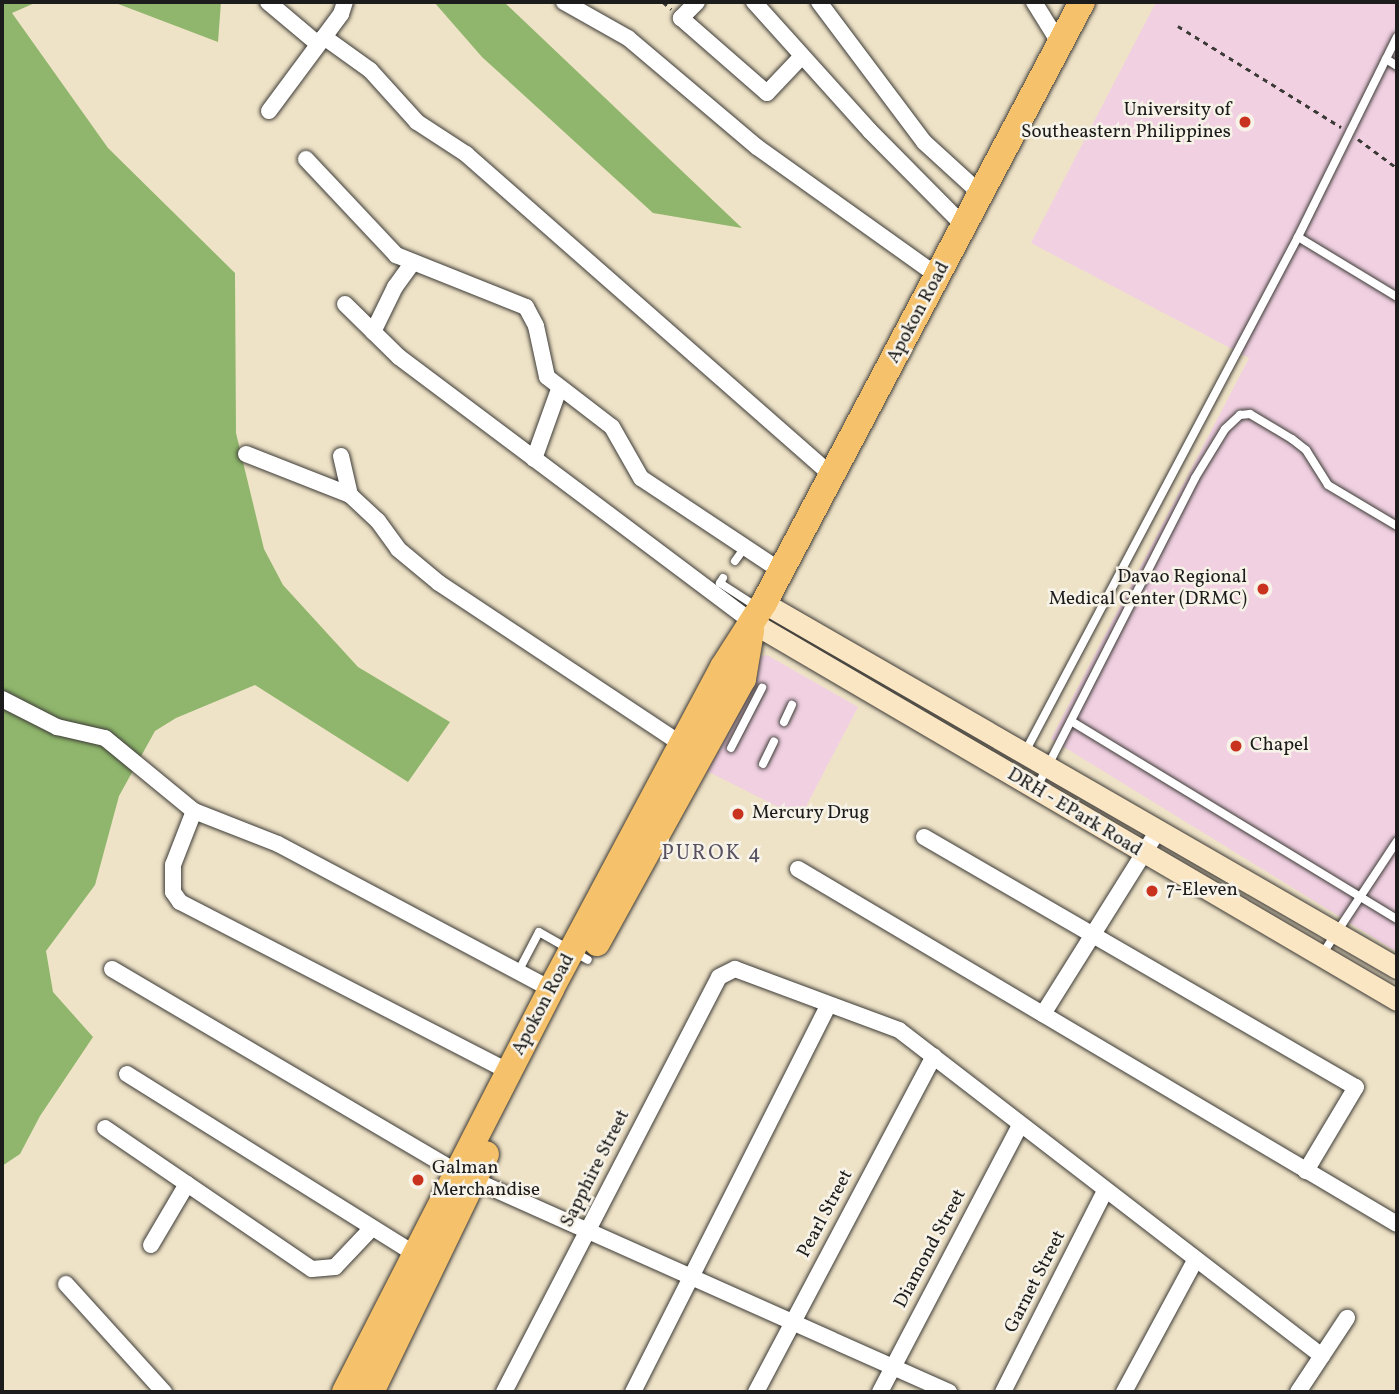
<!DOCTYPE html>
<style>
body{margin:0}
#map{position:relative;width:1399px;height:1394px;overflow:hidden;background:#efe3c7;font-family:Vollkorn,serif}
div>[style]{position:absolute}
.built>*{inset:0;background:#f1d0e2}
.forest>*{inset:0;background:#8fb66c}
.path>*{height:2.5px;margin-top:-1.25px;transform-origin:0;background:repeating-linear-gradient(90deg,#3c3a36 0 5px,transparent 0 10px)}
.roads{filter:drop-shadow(0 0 2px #3c3a36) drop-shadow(0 0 2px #3c3a36)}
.service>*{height:8px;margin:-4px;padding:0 4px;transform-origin:4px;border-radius:4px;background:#fff}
.minor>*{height:16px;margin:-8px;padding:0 8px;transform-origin:8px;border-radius:8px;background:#fff}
.secondary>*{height:21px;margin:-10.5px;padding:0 10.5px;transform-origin:10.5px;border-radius:10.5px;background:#fbe6c4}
.trunk>*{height:26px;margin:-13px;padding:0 13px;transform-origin:13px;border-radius:13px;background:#f5c16b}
.dots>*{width:19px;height:19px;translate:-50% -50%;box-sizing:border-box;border:4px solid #f7f3e8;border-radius:50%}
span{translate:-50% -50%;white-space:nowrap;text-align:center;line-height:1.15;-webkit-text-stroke:5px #f7f3e8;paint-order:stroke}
.poi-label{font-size:19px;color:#1c1c1c}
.right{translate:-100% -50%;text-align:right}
.left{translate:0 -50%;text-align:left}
.street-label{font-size:19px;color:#1c1c1c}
.neighbourhood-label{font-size:21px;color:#575161;letter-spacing:2px}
.frame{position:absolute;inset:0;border:4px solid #1c1c1c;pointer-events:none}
</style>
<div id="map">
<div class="built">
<i style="clip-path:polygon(1156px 2px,1397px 2px,1397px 952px,1051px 739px,1249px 358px,1031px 243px)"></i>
<i style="clip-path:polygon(767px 655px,858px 707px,800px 818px,693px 764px,746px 662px)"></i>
</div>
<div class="forest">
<i style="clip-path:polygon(4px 2px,37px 2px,12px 13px,108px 148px,235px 273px,236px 433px,264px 549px,283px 585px,358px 667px,450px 722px,408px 782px,255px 685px,176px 718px,155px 731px,119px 796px,95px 885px,46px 951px,53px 992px,93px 1037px,40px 1116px,20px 1154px,2px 1166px)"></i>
<i style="clip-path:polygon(113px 2px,221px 2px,218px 42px)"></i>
<i style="clip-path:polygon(434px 2px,504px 2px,742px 228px,653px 213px,482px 57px)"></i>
</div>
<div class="path">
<i style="left:663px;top:2px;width:11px;rotate:41deg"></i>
<i style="left:1178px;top:26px;width:192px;rotate:31.8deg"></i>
<i style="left:1358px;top:139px;width:49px;rotate:36.6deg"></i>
</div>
<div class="roads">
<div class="service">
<i style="left:1386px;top:59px;width:13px;rotate:32deg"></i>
<i style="left:1298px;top:237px;width:116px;rotate:31.2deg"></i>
<i style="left:735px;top:561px;width:17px;rotate:-54deg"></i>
<i style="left:723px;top:578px;width:6px;rotate:121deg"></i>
<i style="left:720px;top:583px;width:44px;rotate:33deg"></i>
<i style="left:1071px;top:721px;width:381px;rotate:31.3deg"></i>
<i style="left:784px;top:722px;width:19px;rotate:-65deg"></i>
<i style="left:731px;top:748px;width:68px;rotate:-62.7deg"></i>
<i style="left:1025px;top:752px;width:583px;rotate:-62.07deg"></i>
<i style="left:1298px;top:237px;width:223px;rotate:-63.7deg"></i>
<i style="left:763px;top:764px;width:25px;rotate:-64deg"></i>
<i style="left:1037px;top:787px;width:347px;rotate:-62.9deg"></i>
<i style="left:1195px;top:478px;width:57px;rotate:-58.5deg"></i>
<i style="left:1225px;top:429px;width:21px;rotate:-43deg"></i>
<i style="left:1240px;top:415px;width:10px;rotate:-6deg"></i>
<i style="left:1250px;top:414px;width:49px;rotate:30.8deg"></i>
<i style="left:1292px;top:439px;width:18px;rotate:38deg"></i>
<i style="left:1306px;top:450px;width:41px;rotate:57.8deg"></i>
<i style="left:1328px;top:485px;width:80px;rotate:30.7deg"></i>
<i style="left:1323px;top:953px;width:134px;rotate:-56.5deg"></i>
<i style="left:518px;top:972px;width:45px;rotate:-62.3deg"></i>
<i style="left:539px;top:932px;width:56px;rotate:29.7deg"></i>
</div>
<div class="minor">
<i style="left:268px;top:2px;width:65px;rotate:40deg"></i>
<i style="left:564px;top:2px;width:73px;rotate:29.4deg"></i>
<i style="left:628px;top:38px;width:169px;rotate:40.2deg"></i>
<i style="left:757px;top:147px;width:222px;rotate:35.5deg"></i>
<i style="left:697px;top:2px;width:23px;rotate:135deg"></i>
<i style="left:681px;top:18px;width:114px;rotate:41.1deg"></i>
<i style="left:767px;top:93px;width:50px;rotate:-46.6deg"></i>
<i style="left:754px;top:2px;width:173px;rotate:48deg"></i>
<i style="left:870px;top:131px;width:135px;rotate:45.3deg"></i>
<i style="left:819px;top:2px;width:175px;rotate:53.1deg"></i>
<i style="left:924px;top:142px;width:79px;rotate:42.4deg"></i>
<i style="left:1034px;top:2px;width:49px;rotate:58.2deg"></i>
<i style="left:324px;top:37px;width:57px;rotate:35.7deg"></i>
<i style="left:370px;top:70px;width:70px;rotate:47.9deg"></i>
<i style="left:417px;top:122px;width:59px;rotate:33.1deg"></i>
<i style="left:466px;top:154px;width:487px;rotate:41.3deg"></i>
<i style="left:269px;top:111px;width:121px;rotate:-53.4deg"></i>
<i style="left:341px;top:14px;width:13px;rotate:-72deg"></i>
<i style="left:306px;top:159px;width:132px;rotate:46.8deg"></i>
<i style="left:396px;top:255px;width:140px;rotate:21.8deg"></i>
<i style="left:526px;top:307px;width:21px;rotate:62deg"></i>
<i style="left:536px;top:326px;width:52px;rotate:77.8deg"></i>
<i style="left:547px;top:377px;width:82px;rotate:37.6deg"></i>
<i style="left:612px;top:427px;width:59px;rotate:60.4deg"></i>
<i style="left:641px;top:478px;width:168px;rotate:33.6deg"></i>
<i style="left:345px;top:304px;width:76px;rotate:44.5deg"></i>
<i style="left:399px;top:357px;width:443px;rotate:36.9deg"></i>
<i style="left:373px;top:332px;width:50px;rotate:-63.9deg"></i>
<i style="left:395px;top:287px;width:29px;rotate:-54deg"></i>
<i style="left:246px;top:454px;width:112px;rotate:21.5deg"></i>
<i style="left:350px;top:495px;width:38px;rotate:43deg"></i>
<i style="left:378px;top:521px;width:34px;rotate:54deg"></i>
<i style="left:398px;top:549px;width:53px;rotate:39.7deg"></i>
<i style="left:439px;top:583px;width:293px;rotate:33.6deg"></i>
<i style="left:341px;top:456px;width:40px;rotate:77deg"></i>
<i style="left:534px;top:459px;width:74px;rotate:-70.3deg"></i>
<i style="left:2px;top:699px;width:62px;rotate:27deg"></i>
<i style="left:57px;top:727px;width:49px;rotate:12.9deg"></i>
<i style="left:105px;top:738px;width:115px;rotate:39.4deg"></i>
<i style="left:194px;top:811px;width:90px;rotate:21.4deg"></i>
<i style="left:278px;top:844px;width:309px;rotate:28deg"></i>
<i style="left:194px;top:811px;width:58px;rotate:111.3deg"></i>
<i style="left:173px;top:865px;width:27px;rotate:90deg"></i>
<i style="left:173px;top:892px;width:12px;rotate:55deg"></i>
<i style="left:180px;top:902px;width:370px;rotate:27.3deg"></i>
<i style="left:924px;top:837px;width:499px;rotate:30.1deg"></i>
<i style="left:1356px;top:1087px;width:98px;rotate:120.8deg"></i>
<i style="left:798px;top:869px;width:696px;rotate:30.65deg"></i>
<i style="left:112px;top:969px;width:399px;rotate:30.5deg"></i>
<i style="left:456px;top:1172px;width:540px;rotate:24.05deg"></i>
<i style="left:1043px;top:1014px;width:215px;rotate:-57.9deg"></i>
<i style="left:127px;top:1074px;width:348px;rotate:32deg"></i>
<i style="left:105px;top:1128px;width:250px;rotate:34.3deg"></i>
<i style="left:312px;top:1269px;width:23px;rotate:-5deg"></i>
<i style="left:335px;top:1267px;width:51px;rotate:-46.6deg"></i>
<i style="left:151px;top:1245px;width:71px;rotate:-59.5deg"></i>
<i style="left:66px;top:1284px;width:146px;rotate:47.8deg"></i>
<i style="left:504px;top:1392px;width:467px;rotate:-62.6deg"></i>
<i style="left:719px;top:977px;width:18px;rotate:-27deg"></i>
<i style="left:735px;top:969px;width:175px;rotate:20.4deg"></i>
<i style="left:899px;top:1030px;width:534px;rotate:37.62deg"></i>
<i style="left:633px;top:1392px;width:432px;rotate:-63.2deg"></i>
<i style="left:756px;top:1392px;width:380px;rotate:-62.1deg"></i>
<i style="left:880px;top:1392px;width:301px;rotate:-62.3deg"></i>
<i style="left:1003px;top:1392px;width:225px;rotate:-63.1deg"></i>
<i style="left:1124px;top:1392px;width:151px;rotate:-61.6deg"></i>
<i style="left:1298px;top:1392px;width:89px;rotate:-56.5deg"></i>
</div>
<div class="secondary">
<i style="left:764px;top:603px;width:731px;rotate:29.97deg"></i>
<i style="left:753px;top:623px;width:746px;rotate:30.34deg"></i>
</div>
<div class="trunk">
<i style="left:597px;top:943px;width:302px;rotate:-61.1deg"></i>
<i style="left:743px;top:679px;width:49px;rotate:-80.5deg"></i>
<i style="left:345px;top:1392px;width:453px;rotate:-62.9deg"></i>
<i style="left:551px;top:989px;width:365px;rotate:-61.9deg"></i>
<i style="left:723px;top:667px;width:76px;rotate:-57.4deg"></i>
<i style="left:764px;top:603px;width:680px;rotate:-62.12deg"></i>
<i style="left:371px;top:1392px;width:264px;rotate:-64.2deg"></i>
</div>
</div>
<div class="dots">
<i style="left:1245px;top:122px;background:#c8321e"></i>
<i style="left:1263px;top:589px;background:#c8321e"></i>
<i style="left:1236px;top:746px;background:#c8321e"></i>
<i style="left:738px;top:814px;background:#c8321e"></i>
<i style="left:1152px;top:891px;background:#c8321e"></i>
<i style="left:418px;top:1180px;background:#c8321e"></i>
</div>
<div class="poi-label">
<span class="right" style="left:1231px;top:122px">University of<br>Southeastern Philippines</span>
<span class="right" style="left:1247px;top:589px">Davao Regional<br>Medical Center (DRMC)</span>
<span class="left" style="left:1250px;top:746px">Chapel</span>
<span class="left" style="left:752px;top:814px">Mercury Drug</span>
<span class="left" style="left:1166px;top:891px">7-Eleven</span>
<span class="left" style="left:432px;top:1180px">Galman<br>Merchandise</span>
</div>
<div class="street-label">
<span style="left:919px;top:313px;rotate:-62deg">Apokon Road</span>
<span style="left:1074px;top:813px;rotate:31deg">DRH - EPark Road</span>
<span style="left:544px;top:1005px;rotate:-62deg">Apokon Road</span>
<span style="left:596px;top:1169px;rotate:-63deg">Sapphire Street</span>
<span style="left:826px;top:1214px;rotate:-62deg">Pearl Street</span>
<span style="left:931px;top:1249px;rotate:-62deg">Diamond Street</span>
<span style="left:1036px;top:1282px;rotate:-63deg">Garnet Street</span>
</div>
<div class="neighbourhood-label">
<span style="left:712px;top:854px">PUROK 4</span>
</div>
<div class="frame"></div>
</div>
